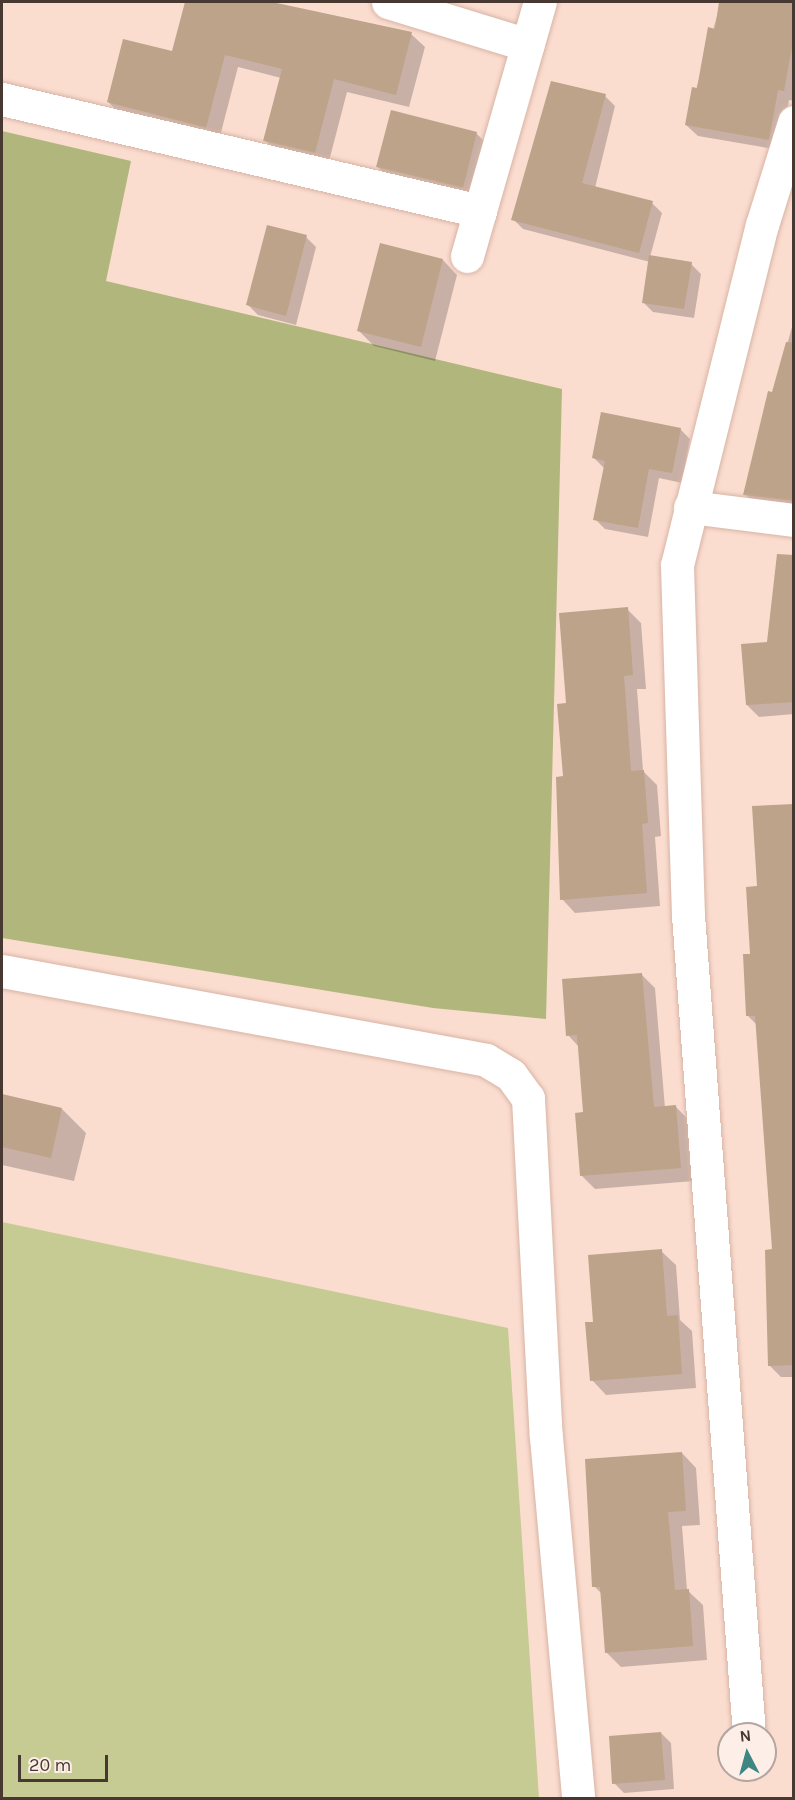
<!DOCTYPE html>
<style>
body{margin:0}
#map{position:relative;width:795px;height:1800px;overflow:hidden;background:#fbddd0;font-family:Karla,sans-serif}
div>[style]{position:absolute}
.green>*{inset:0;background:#c5cb93}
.forest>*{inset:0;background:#b1b77c}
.shadow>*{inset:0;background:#0003}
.building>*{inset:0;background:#bca389}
.roads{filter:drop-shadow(0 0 2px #d8b4a4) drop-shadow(0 0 2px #d8b4a4)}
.minor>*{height:33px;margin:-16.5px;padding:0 16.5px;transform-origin:16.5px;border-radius:16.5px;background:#fff}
span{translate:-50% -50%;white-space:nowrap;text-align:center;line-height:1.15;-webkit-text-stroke:5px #fdeee7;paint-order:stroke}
.frame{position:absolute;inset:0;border:3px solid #473832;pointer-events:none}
.north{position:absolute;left:717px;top:1722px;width:60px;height:60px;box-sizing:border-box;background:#fdeee7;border:2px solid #b4a59f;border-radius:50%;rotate:354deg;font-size:16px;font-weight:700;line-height:24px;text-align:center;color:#473832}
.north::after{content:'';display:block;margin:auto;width:21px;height:27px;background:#3e8681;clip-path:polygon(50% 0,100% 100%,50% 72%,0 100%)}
.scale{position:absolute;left:18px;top:1755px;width:90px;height:27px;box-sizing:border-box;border:3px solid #473832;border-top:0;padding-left:8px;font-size:18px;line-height:21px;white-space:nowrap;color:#473832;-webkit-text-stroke:4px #fdeee7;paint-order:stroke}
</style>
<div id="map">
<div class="green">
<i style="clip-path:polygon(2px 1222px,508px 1328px,539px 1798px,2px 1798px)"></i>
</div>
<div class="forest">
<i style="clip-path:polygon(2px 131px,131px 161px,106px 281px,562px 389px,546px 1019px,433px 1008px,2px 938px)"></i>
</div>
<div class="shadow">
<i style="clip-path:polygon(187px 2px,268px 2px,411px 34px,425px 47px,409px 107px,347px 92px,328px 165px,278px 154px,265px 140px,281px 78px,238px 67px,219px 140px,122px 115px,108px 102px,173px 53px)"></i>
<i style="clip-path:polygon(721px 2px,794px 2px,794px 101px,789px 100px,780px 150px,698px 136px,686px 125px)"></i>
<i style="clip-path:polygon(605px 96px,615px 106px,595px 188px,652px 203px,662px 213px,650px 257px,691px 264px,701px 274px,694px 318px,653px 312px,643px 302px,650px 262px,523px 229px,513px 219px)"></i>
<i style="clip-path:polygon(476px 133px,491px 148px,477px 201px,392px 182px,378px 167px)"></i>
<i style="clip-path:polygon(306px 237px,316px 247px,296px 325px,258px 315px,248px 305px)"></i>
<i style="clip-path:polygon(443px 260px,457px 275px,435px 361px,374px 346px,359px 331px)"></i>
<i style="clip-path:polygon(794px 320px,794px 510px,756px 505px,745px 494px)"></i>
<i style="clip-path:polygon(680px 429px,690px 439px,682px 483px,659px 478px,648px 537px,605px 529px,595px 519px,604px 468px,594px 458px)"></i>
<i style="clip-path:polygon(794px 559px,794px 714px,759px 717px,747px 705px)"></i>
<i style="clip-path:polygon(627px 609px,641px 623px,646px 689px,637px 689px,643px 771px,657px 785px,661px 836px,655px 837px,660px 906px,575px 913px,562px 899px,567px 704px)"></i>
<i style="clip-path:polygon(794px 805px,794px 1377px,781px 1377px,770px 1366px,773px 1251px,757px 1025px,748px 1016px,759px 888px)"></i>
<i style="clip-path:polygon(641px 974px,655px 988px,665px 1108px,676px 1107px,689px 1120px,694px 1181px,595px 1189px,581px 1175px,584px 1114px,579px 1047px,568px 1035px)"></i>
<i style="clip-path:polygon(2px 1095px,62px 1109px,86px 1133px,74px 1181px,2px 1165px)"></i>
<i style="clip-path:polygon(661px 1251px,676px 1265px,680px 1320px,692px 1331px,696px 1388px,606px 1395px,592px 1380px,595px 1323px)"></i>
<i style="clip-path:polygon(682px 1453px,696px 1468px,700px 1525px,682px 1526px,687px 1590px,703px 1605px,707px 1660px,621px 1667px,606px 1652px,602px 1594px,594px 1586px)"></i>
<i style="clip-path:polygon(661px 1733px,671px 1743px,674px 1789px,624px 1793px,614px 1783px)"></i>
</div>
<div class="building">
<i style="clip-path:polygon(185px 2px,272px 2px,412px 32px,396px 95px,334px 79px,315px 153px,263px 141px,282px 69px,225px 55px,206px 128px,107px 102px,123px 39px,172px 51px)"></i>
<i style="clip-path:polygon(719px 2px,794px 2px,794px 36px,784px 91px,778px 90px,769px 140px,685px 125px,692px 87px,697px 88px,708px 27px,715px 29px)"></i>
<i style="clip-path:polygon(551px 81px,606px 94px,582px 183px,653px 201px,639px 253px,511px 220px)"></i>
<i style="clip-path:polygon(391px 110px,477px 132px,463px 188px,376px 167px)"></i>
<i style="clip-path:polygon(267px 225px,307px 235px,286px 316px,246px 305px)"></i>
<i style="clip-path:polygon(380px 243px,443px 259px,421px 347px,357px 331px)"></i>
<i style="clip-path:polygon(649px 255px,692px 262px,684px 309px,642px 303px)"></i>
<i style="clip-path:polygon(786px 342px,794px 343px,794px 501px,743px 495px,768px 391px,772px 392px)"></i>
<i style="clip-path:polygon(601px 412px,681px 428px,672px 473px,649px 469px,638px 528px,593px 520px,605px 461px,592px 458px)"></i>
<i style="clip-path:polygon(777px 554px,794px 555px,794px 702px,746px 705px,741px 644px,767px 642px)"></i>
<i style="clip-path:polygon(628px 607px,633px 675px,624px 676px,631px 771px,644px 770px,648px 823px,642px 824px,647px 893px,560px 900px,556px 777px,563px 776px,557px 704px,566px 703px,559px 613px)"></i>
<i style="clip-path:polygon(794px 804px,794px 1365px,768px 1366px,765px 1250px,772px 1249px,755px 1016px,746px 1016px,743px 954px,750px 954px,746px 887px,757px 886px,752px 806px)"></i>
<i style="clip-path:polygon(642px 973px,654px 1107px,676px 1105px,681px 1168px,580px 1176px,575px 1113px,583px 1112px,577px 1035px,566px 1036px,562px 979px)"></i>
<i style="clip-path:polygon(2px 1094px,62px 1108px,51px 1158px,2px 1147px)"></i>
<i style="clip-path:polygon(662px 1249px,667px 1316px,678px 1315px,682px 1374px,590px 1381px,585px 1322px,593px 1322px,588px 1255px)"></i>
<i style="clip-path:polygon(682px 1452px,686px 1511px,668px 1512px,675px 1590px,689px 1589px,693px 1646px,605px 1653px,600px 1587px,592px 1587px,585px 1459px)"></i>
<i style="clip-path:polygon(661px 1732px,665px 1780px,612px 1784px,609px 1736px)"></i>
</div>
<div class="roads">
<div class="minor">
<i style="left:388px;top:2px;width:146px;rotate:17.1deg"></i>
<i style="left:2px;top:99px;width:491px;rotate:13.2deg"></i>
<i style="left:467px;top:256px;width:264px;rotate:-74deg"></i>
<i style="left:690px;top:507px;width:105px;rotate:7.1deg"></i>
<i style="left:2px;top:971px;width:492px;rotate:10.4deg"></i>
<i style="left:486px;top:1060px;width:29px;rotate:31deg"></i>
<i style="left:511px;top:1075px;width:29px;rotate:54deg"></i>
<i style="left:528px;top:1098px;width:339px;rotate:87deg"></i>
<i style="left:546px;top:1437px;width:362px;rotate:84.9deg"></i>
<i style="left:749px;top:1734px;width:820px;rotate:-94.26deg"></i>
<i style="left:688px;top:916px;width:351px;rotate:-91.8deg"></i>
<i style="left:677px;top:565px;width:350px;rotate:-76deg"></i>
<i style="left:762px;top:225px;width:108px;rotate:-72.7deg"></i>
</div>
</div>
<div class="frame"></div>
<div class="north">N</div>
<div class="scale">20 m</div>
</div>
